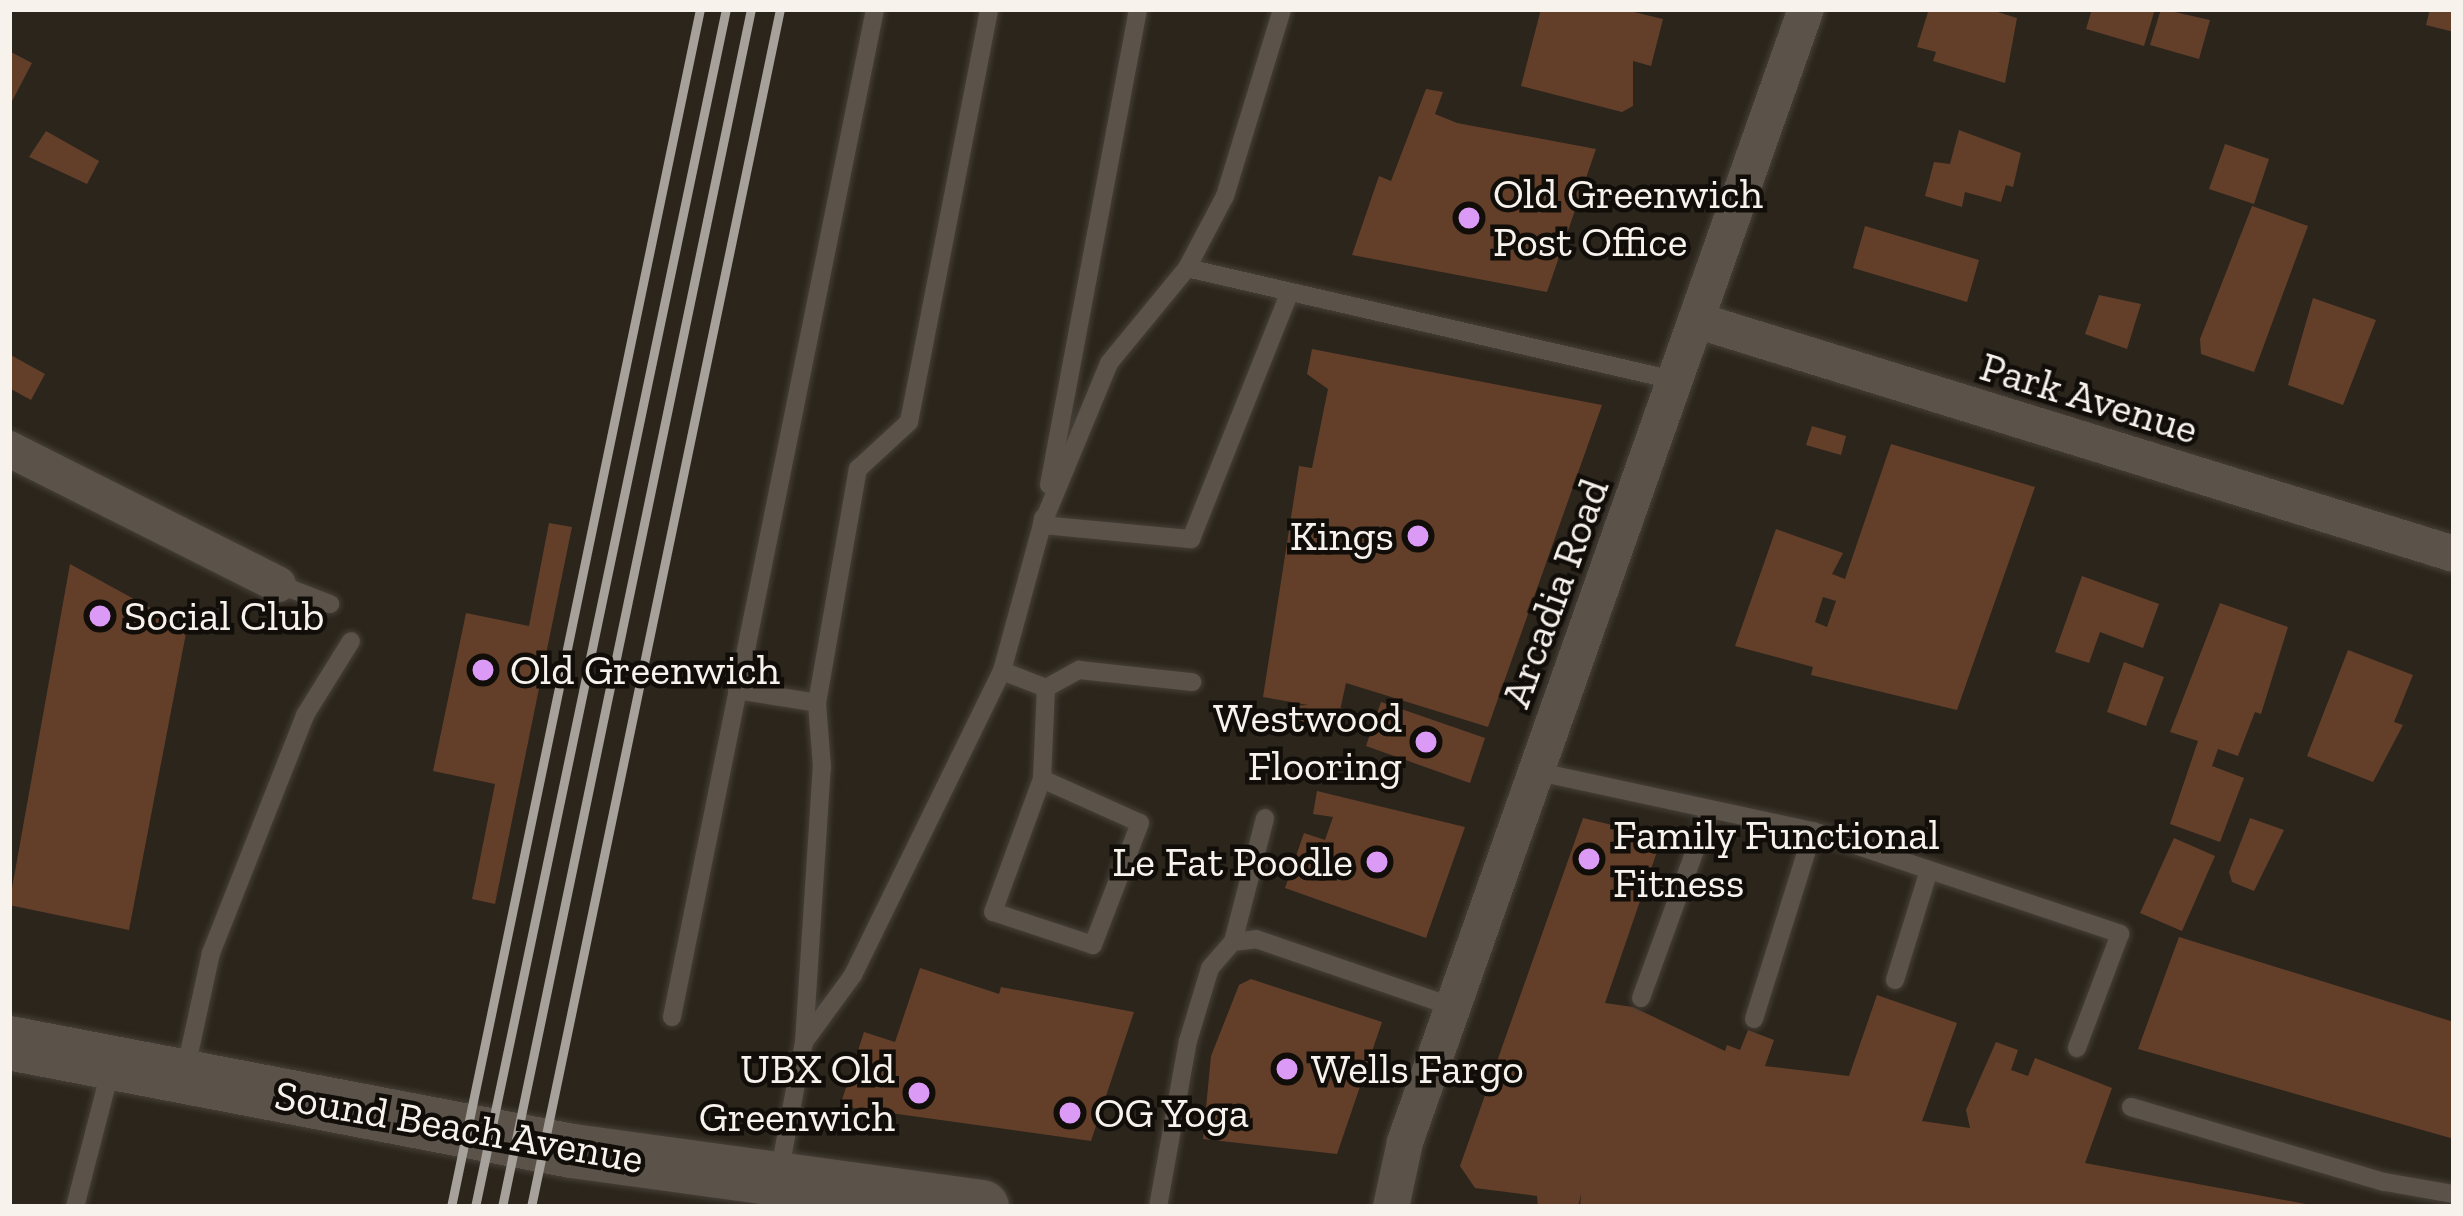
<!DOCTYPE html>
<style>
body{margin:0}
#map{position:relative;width:2463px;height:1216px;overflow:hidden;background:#2b251c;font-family:"Zilla Slab",serif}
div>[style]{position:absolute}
.building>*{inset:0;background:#633f2a}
.roads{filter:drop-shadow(0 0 3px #464039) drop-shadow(0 0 3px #464039)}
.lane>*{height:18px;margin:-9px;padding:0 9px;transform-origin:9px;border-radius:9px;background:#5b534a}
.street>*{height:36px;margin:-18px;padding:0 18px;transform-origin:18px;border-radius:18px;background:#5b534a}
.secondary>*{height:54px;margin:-27px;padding:0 27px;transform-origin:27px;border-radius:27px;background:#5b534a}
.rail>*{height:9px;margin:-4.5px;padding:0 4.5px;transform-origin:4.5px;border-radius:4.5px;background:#a6a19a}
.dots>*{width:33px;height:33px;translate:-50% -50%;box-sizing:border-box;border:6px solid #110e0a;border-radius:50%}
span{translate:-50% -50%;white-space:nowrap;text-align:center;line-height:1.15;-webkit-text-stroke:9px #110e0a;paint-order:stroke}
.poi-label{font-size:42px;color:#f7f2ec}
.left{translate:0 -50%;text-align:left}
.right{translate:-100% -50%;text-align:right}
.street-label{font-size:42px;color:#f7f2ec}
.frame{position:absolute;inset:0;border:12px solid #f7f2ec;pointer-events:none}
</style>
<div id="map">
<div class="building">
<i style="clip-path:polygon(1541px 9px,1621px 9px,1663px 19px,1651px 66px,1633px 61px,1633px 106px,1622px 112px,1521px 86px)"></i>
<i style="clip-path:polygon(1929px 9px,1988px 9px,2017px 18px,2005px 83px,1933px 61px,1936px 52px,1917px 47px)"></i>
<i style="clip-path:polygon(2092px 9px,2155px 9px,2144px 46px,2086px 29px)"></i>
<i style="clip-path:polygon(2161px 9px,2210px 20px,2199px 59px,2150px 45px)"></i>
<i style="clip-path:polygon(2430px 9px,2454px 9px,2454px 32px,2426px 25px)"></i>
<i style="clip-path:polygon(9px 51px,32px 63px,9px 107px)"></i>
<i style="clip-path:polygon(1426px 89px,1443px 92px,1435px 114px,1457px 123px,1596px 149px,1547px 292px,1352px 255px,1379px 176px,1391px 181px)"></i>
<i style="clip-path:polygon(1959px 130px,2021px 153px,2013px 187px,2006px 185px,2001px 202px,1965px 192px,1962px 207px,1925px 196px,1934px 162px,1950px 164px)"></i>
<i style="clip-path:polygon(46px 131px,99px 161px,87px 184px,29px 157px)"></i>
<i style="clip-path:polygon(2225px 144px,2269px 159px,2254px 204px,2209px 189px)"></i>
<i style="clip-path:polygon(2252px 206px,2308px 226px,2254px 372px,2201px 354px,2200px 339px)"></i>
<i style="clip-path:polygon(1865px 226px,1979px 260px,1967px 302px,1853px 268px)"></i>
<i style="clip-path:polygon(2099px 295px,2141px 304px,2127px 349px,2085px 334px)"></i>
<i style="clip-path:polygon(2313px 298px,2376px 320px,2343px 405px,2288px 385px)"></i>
<i style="clip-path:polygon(1312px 349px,1602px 405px,1488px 727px,1346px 683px,1339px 715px,1323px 713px,1320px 730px,1285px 721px,1288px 706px,1308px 705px,1263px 697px,1299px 466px,1312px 468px,1328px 389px,1307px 374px)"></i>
<i style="clip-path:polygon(9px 354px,45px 374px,31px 400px,9px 388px)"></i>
<i style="clip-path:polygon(1812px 426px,1846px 436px,1841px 455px,1806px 445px)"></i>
<i style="clip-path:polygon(evenodd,1891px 444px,2035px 487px,1957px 710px,1811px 675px,1813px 667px,1735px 646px,1776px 529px,1843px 553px,1832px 574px,1845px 579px,1891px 444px,1823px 597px,1836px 601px,1827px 627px,1815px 622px,1823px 597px)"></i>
<i style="clip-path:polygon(549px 523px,572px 527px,495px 904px,472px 899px,495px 784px,433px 771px,466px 613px,529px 626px)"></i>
<i style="clip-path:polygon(70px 564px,187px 628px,129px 930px,9px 905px)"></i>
<i style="clip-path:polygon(2082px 576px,2159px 604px,2143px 648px,2100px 632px,2089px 663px,2055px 652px)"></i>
<i style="clip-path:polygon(2220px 603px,2288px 627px,2261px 714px,2255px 712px,2238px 756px,2218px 749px,2212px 766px,2244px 778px,2220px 842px,2170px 824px,2198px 741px,2170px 732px)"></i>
<i style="clip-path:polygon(2348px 650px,2413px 675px,2394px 722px,2403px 725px,2373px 782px,2307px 756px)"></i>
<i style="clip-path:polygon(2124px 662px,2164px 677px,2146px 726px,2107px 712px)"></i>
<i style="clip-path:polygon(1381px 702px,1485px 738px,1470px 783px,1366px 746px)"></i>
<i style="clip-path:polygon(1317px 791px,1465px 827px,1426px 938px,1285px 888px,1304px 833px,1325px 840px,1333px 817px,1313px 814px)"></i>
<i style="clip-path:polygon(1583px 818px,1662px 837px,1605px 1003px,1633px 1007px,1725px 1051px,1727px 1045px,1740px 1050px,1748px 1030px,1774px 1040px,1765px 1066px,1849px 1076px,1877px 995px,1957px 1023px,1922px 1121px,1970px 1128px,1966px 1110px,1996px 1042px,2018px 1050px,2011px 1070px,2028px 1076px,2035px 1058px,2112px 1088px,2085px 1163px,2322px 1207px,1580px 1207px,1581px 1194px,1578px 1207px,1538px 1207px,1537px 1196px,1475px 1188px,1460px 1166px)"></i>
<i style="clip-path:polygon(2250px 818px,2284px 830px,2254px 891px,2232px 882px,2229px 872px)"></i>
<i style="clip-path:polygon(2174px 838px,2215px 856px,2182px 931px,2140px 913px)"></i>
<i style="clip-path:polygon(2179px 937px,2454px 1022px,2454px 1139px,2138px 1049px)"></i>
<i style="clip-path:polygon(920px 968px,999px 994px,1001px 987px,1134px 1012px,1091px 1141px,840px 1106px,864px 1032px,895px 1042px)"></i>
<i style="clip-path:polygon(1251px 979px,1382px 1022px,1337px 1154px,1203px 1139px,1211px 1056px,1239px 985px)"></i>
</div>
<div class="roads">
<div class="lane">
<i style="left:1187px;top:268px;width:504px;rotate:12.96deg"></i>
<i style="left:1049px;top:485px;width:484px;rotate:-79.4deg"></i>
<i style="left:1043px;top:518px;width:7px;rotate:98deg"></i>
<i style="left:1042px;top:525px;width:150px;rotate:5.4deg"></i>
<i style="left:1191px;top:539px;width:264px;rotate:-68.2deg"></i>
<i style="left:278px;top:584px;width:56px;rotate:21deg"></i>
<i style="left:1002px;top:671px;width:47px;rotate:21.1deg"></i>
<i style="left:1046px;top:688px;width:38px;rotate:-29deg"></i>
<i style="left:1079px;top:670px;width:114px;rotate:6.1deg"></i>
<i style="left:737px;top:690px;width:81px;rotate:9.2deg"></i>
<i style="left:1539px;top:772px;width:280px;rotate:12.2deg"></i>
<i style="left:1813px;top:831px;width:324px;rotate:18.5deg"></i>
<i style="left:2120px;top:934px;width:122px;rotate:110.7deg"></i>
<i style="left:1042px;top:779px;width:107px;rotate:24.2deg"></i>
<i style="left:1140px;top:823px;width:131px;rotate:111.1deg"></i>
<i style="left:1093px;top:945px;width:105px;rotate:-161.7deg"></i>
<i style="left:993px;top:912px;width:142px;rotate:-69.8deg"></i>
<i style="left:1042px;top:779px;width:91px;rotate:-87.5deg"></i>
<i style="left:1233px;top:942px;width:23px;rotate:-7deg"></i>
<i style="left:1256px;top:939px;width:208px;rotate:19deg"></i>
<i style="left:1895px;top:980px;width:115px;rotate:-72.8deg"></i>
<i style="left:1641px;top:998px;width:201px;rotate:-69.9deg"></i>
<i style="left:672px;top:1017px;width:1028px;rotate:-78.61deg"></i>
<i style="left:1754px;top:1019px;width:197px;rotate:-72.6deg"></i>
<i style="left:804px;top:1042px;width:83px;rotate:-53.8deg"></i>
<i style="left:853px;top:975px;width:339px;rotate:-63.9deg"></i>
<i style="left:1002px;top:671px;width:151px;rotate:-74.7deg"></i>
<i style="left:1042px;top:525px;width:175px;rotate:-67.5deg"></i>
<i style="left:1109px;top:363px;width:123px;rotate:-50.6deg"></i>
<i style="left:1187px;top:268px;width:81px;rotate:-62.2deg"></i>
<i style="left:1225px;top:196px;width:195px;rotate:-73deg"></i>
<i style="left:185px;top:1072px;width:122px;rotate:-77.7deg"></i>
<i style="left:211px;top:953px;width:256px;rotate:-68.4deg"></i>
<i style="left:305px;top:715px;width:87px;rotate:-58.1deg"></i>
<i style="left:2131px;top:1107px;width:265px;rotate:16.5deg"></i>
<i style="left:2385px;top:1182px;width:70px;rotate:9.9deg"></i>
<i style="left:779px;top:1174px;width:134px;rotate:-79.3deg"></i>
<i style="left:804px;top:1042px;width:276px;rotate:-86.3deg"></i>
<i style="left:822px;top:767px;width:64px;rotate:-94.5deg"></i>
<i style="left:817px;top:703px;width:238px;rotate:-80.1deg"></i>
<i style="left:858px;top:469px;width:69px;rotate:-42.7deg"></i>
<i style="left:909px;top:422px;width:421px;rotate:-79deg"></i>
<i style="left:75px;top:1207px;width:144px;rotate:-75.5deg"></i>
<i style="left:1158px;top:1207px;width:169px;rotate:-79.8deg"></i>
<i style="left:1188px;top:1041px;width:76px;rotate:-73.2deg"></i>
<i style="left:1210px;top:968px;width:35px;rotate:-49deg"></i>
<i style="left:1233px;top:942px;width:128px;rotate:-75.5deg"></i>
</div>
<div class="street">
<i style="left:1699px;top:321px;width:790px;rotate:17.15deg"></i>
<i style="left:9px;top:449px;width:301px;rotate:26.7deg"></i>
<i style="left:1391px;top:1207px;width:66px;rotate:-77.8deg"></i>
<i style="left:1405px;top:1142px;width:1202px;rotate:-70.51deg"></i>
</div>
<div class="secondary">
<i style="left:9px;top:1043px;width:573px;rotate:10.86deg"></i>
<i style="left:572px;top:1151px;width:414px;rotate:7.8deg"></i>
</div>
</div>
<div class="rail">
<i style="left:451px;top:1207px;width:1224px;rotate:-78.26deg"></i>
<i style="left:475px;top:1207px;width:1224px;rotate:-78.17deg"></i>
<i style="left:502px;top:1207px;width:1224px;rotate:-78.26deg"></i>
<i style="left:531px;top:1207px;width:1224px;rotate:-78.26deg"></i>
</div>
<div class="dots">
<i style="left:1469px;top:218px;background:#da9af6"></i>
<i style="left:1418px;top:536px;background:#da9af6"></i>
<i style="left:100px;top:616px;background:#da9af6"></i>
<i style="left:483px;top:670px;background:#da9af6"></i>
<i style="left:1426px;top:742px;background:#da9af6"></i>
<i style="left:1589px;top:859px;background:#da9af6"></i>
<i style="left:1377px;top:862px;background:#da9af6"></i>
<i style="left:1287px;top:1069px;background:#da9af6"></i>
<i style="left:919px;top:1093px;background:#da9af6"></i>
<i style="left:1070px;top:1113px;background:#da9af6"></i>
</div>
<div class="poi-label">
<span class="left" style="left:1493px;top:218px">Old Greenwich<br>Post Office</span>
<span class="right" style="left:1394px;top:536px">Kings</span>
<span class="left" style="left:124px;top:616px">Social Club</span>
<span class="left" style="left:510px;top:670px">Old Greenwich</span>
<span class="right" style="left:1402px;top:742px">Westwood<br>Flooring</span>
<span class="left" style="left:1613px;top:859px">Family Functional<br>Fitness</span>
<span class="right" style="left:1353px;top:862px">Le Fat Poodle</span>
<span class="right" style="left:895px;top:1093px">UBX Old<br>Greenwich</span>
<span class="left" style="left:1311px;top:1069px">Wells Fargo</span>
<span class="left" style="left:1094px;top:1113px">OG Yoga</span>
</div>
<div class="street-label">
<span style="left:2089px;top:398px;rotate:17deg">Park Avenue</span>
<span style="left:1555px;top:593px;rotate:-70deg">Arcadia Road</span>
<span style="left:459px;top:1127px;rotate:10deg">Sound Beach Avenue</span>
</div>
<div class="frame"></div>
</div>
